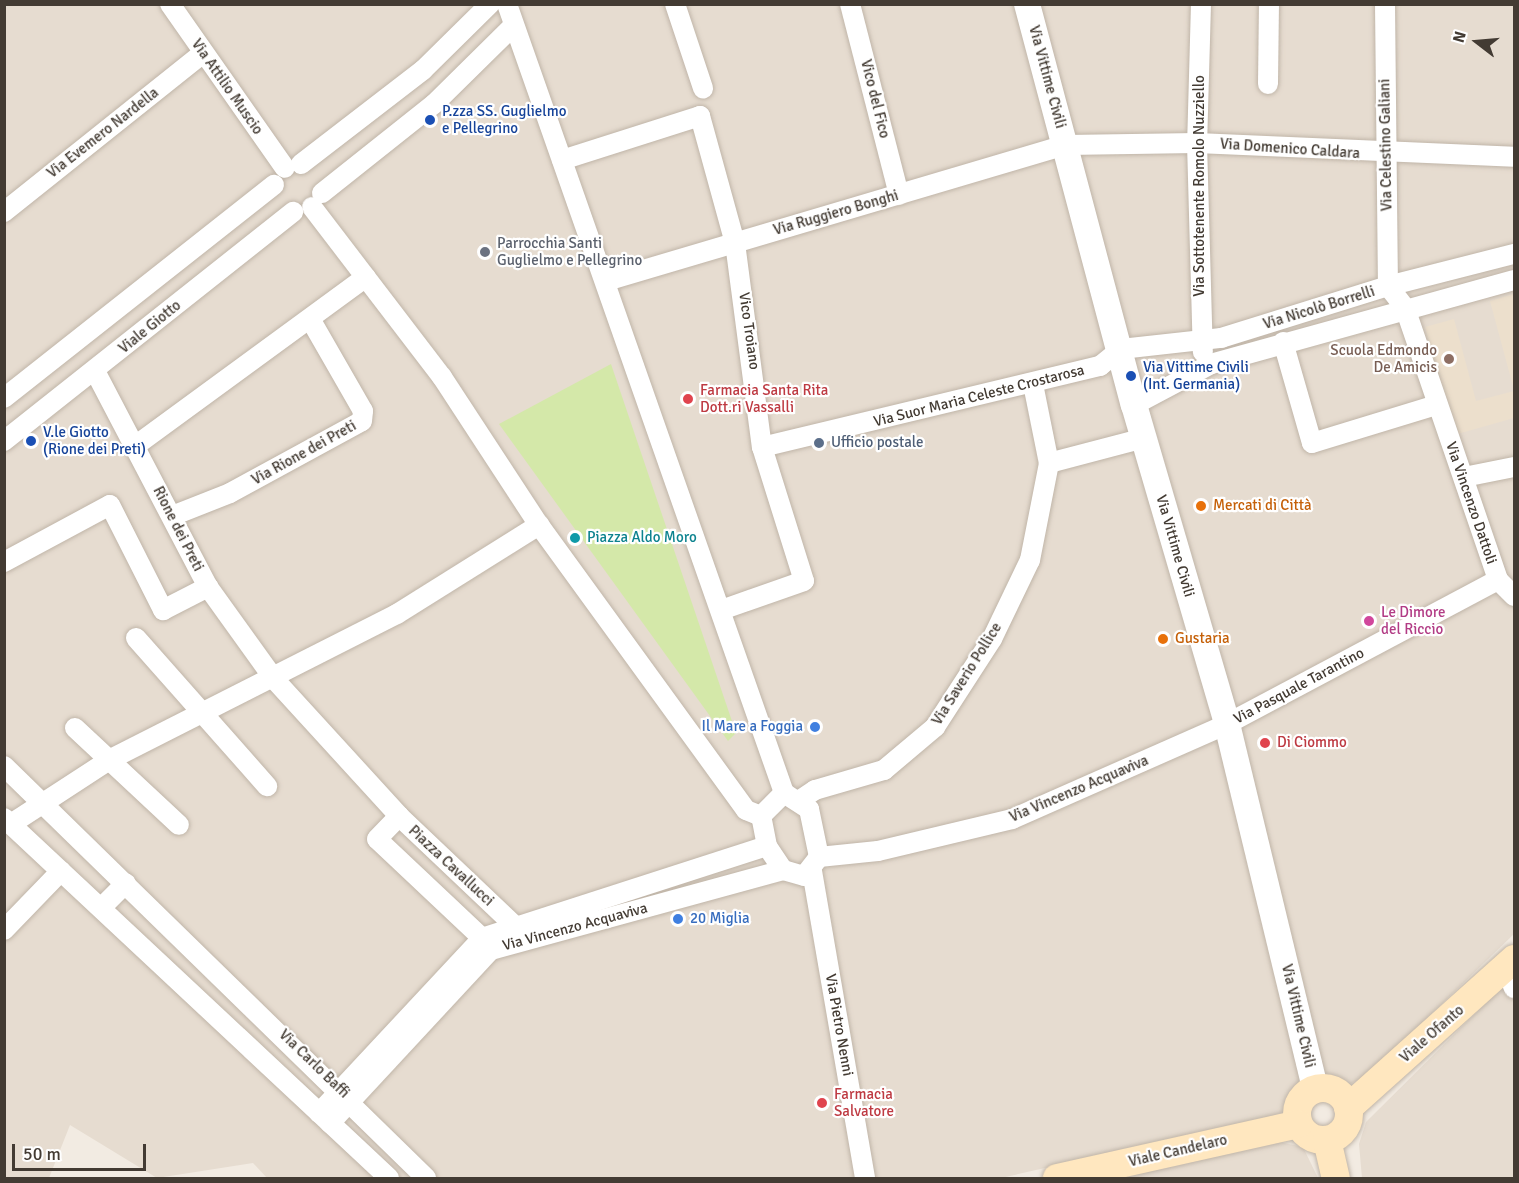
<!DOCTYPE html>
<meta charset="utf-8">
<style>
body{margin:0}
#map{position:relative;width:1519px;height:1183px;overflow:hidden;background:#f2ebe2;font-family:Signika,sans-serif}
div>[style]{position:absolute}
.residential>*{inset:0;background:#e6dcd0}
.education>*{inset:0;background:#ecdfcc}
.green>*{inset:0;background:#d4e8a9}
.roads{filter:drop-shadow(0 0 2px #c0b5a8) drop-shadow(0 0 2px #c0b5a8)}
.minor>*{height:20px;margin:-10px;padding:0 10px;transform-origin:10px;border-radius:10px;background:#fff}
.tertiary>*{height:26px;margin:-13px;padding:0 13px;transform-origin:13px;border-radius:13px;background:#fff}
.secondary>*{height:28px;margin:-14px;padding:0 14px;transform-origin:14px;border-radius:14px;background:#ffe7bf}
.secondary>.ring{margin:-14px;padding:0;box-sizing:content-box;background:none;border:28px solid #ffe7bf;border-radius:50%}
.dots>*{width:16px;height:16px;translate:-50% -50%;box-sizing:border-box;border:3px solid #fff;border-radius:50%}
span{translate:-50% -50%;white-space:nowrap;text-align:center;line-height:1.15;-webkit-text-stroke:4.5px #fff;paint-order:stroke}
.street-label{font-size:15px;color:#433b33}
.transit-label{font-size:15px;color:#164399}
.left{translate:0 -50%;text-align:left}
.worship-label{font-size:15px;color:#5b616d}
.education-label{font-size:15px;color:#785e54}
.right{translate:-100% -50%;text-align:right}
.health-label{font-size:15px;color:#be3a42}
.service-label{font-size:15px;color:#4e5e75}
.food-label{font-size:15px;color:#c56008}
.culture-label{font-size:15px;color:#0d838f}
.hotel-label{font-size:15px;color:#b23c85}
.shop-label{font-size:15px;color:#366cbe}
.frame{position:absolute;inset:0;border:6px solid #433b33;pointer-events:none}
.north{position:absolute;left:1447px;top:12px;width:60px;height:60px;-webkit-text-stroke:4px #fff;paint-order:stroke;rotate:286deg;font-size:16px;font-weight:700;line-height:24px;text-align:center;color:#433b33}
.north::after{content:'';display:block;margin:auto;width:21px;height:27px;background:#433b33;clip-path:polygon(50% 0,100% 100%,50% 72%,0 100%)}
.scale{position:absolute;left:12px;top:1144px;width:134px;height:27px;box-sizing:border-box;border:3px solid #433b33;border-top:0;padding-left:8px;font-size:18px;line-height:21px;white-space:nowrap;color:#433b33;-webkit-text-stroke:4px #fff;paint-order:stroke}
</style>
<div id="map">
<div class="residential">
<i style="clip-path:polygon(5px 5px,1514px 5px,1514px 934px,1366px 1077px,1271px 1117px,1001px 1178px,267px 1178px,253px 1163px,157px 1178px,70px 1125px,49px 1178px,5px 1178px)"></i>
<i style="clip-path:polygon(1514px 975px,1514px 1178px,1362px 1178px,1359px 1144px,1366px 1122px)"></i>
<i style="clip-path:polygon(1280px 1142px,1303px 1147px,1318px 1178px,1111px 1178px)"></i>
</div>
<div class="education">
<i style="clip-path:polygon(1514px 294px,1514px 390px,1490px 301px)"></i>
<i style="clip-path:polygon(1454px 319px,1476px 401px,1514px 391px,1514px 418px,1454px 435px,1425px 327px)"></i>
</div>
<div class="green">
<i style="clip-path:polygon(611px 364px,736px 733px,728px 741px,499px 424px)"></i>
</div>
<div class="roads">
<div class="minor">
<i style="left:170px;top:4px;width:200px;rotate:55deg"></i>
<i style="left:507px;top:4px;width:836px;rotate:70.65deg"></i>
<i style="left:784px;top:793px;width:30px;rotate:33deg"></i>
<i style="left:809px;top:809px;width:49px;rotate:78.2deg"></i>
<i style="left:819px;top:857px;width:24px;rotate:128deg"></i>
<i style="left:804px;top:876px;width:22px;rotate:-164deg"></i>
<i style="left:783px;top:870px;width:29px;rotate:-124deg"></i>
<i style="left:767px;top:846px;width:31px;rotate:-101deg"></i>
<i style="left:761px;top:816px;width:33px;rotate:-45deg"></i>
<i style="left:675px;top:4px;width:89px;rotate:71.6deg"></i>
<i style="left:850px;top:4px;width:197px;rotate:75.6deg"></i>
<i style="left:1201px;top:4px;width:139px;rotate:91.6deg"></i>
<i style="left:1197px;top:143px;width:209px;rotate:88.4deg"></i>
<i style="left:1385px;top:4px;width:282px;rotate:89.4deg"></i>
<i style="left:1388px;top:286px;width:28px;rotate:52deg"></i>
<i style="left:1405px;top:308px;width:287px;rotate:71.1deg"></i>
<i style="left:1498px;top:580px;width:23px;rotate:45deg"></i>
<i style="left:1268px;top:84px;width:80px;rotate:-89.3deg"></i>
<i style="left:562px;top:160px;width:145px;rotate:-17.7deg"></i>
<i style="left:700px;top:116px;width:132px;rotate:74.6deg"></i>
<i style="left:735px;top:243px;width:206px;rotate:82.5deg"></i>
<i style="left:762px;top:447px;width:140px;rotate:72.6deg"></i>
<i style="left:804px;top:581px;width:88px;rotate:160.7deg"></i>
<i style="left:301px;top:164px;width:154px;rotate:-37.6deg"></i>
<i style="left:423px;top:70px;width:94px;rotate:-44.6deg"></i>
<i style="left:322px;top:193px;width:143px;rotate:-38.5deg"></i>
<i style="left:434px;top:104px;width:112px;rotate:-44.6deg"></i>
<i style="left:312px;top:207px;width:214px;rotate:52.6deg"></i>
<i style="left:442px;top:377px;width:177px;rotate:56.8deg"></i>
<i style="left:539px;top:525px;width:352px;rotate:54deg"></i>
<i style="left:746px;top:810px;width:16px;rotate:22deg"></i>
<i style="left:4px;top:212px;width:253px;rotate:-38.6deg"></i>
<i style="left:606px;top:281px;width:480px;rotate:-16.5deg"></i>
<i style="left:1066px;top:145px;width:131px;rotate:-0.9deg"></i>
<i style="left:1197px;top:143px;width:317px;rotate:2.5deg"></i>
<i style="left:1283px;top:342px;width:105px;rotate:74deg"></i>
<i style="left:1312px;top:443px;width:130px;rotate:-17deg"></i>
<i style="left:95px;top:371px;width:244px;rotate:62.4deg"></i>
<i style="left:208px;top:587px;width:113px;rotate:54.3deg"></i>
<i style="left:274px;top:679px;width:185px;rotate:47.6deg"></i>
<i style="left:1033px;top:384px;width:81px;rotate:78.6deg"></i>
<i style="left:4px;top:398px;width:344px;rotate:-38.3deg"></i>
<i style="left:1134px;top:405px;width:87px;rotate:-28deg"></i>
<i style="left:1211px;top:364px;width:314px;rotate:-15.5deg"></i>
<i style="left:4px;top:441px;width:369px;rotate:-38.4deg"></i>
<i style="left:135px;top:446px;width:286px;rotate:-36.2deg"></i>
<i style="left:762px;top:447px;width:348px;rotate:-13.5deg"></i>
<i style="left:1100px;top:366px;width:27px;rotate:-39deg"></i>
<i style="left:1121px;top:349px;width:101px;rotate:-6.3deg"></i>
<i style="left:1221px;top:338px;width:175px;rotate:-17.3deg"></i>
<i style="left:1388px;top:286px;width:130px;rotate:-14.3deg"></i>
<i style="left:1464px;top:477px;width:51px;rotate:-11.3deg"></i>
<i style="left:172px;top:516px;width:62px;rotate:-21.6deg"></i>
<i style="left:230px;top:493px;width:150px;rotate:-28.6deg"></i>
<i style="left:362px;top:421px;width:10px;rotate:-84deg"></i>
<i style="left:363px;top:411px;width:106px;rotate:-119.9deg"></i>
<i style="left:4px;top:562px;width:120px;rotate:-28.3deg"></i>
<i style="left:110px;top:505px;width:118px;rotate:63.2deg"></i>
<i style="left:163px;top:610px;width:51px;rotate:-27.1deg"></i>
<i style="left:136px;top:638px;width:198px;rotate:48.5deg"></i>
<i style="left:75px;top:728px;width:142px;rotate:43deg"></i>
<i style="left:4px;top:766px;width:590px;rotate:44.31deg"></i>
<i style="left:800px;top:800px;width:18px;rotate:-34deg"></i>
<i style="left:815px;top:790px;width:72px;rotate:-16.2deg"></i>
<i style="left:884px;top:770px;width:67px;rotate:-40.1deg"></i>
<i style="left:935px;top:727px;width:105px;rotate:-57.1deg"></i>
<i style="left:992px;top:639px;width:88px;rotate:-64.3deg"></i>
<i style="left:1030px;top:560px;width:99px;rotate:-78.9deg"></i>
<i style="left:1049px;top:463px;width:98px;rotate:-14.7deg"></i>
<i style="left:4px;top:818px;width:527px;rotate:43.08deg"></i>
<i style="left:11px;top:824px;width:117px;rotate:-33.1deg"></i>
<i style="left:109px;top:760px;width:323px;rotate:-26.9deg"></i>
<i style="left:397px;top:614px;width:168px;rotate:-32.1deg"></i>
<i style="left:819px;top:857px;width:59px;rotate:-5.8deg"></i>
<i style="left:878px;top:851px;width:138px;rotate:-13.4deg"></i>
<i style="left:1012px;top:819px;width:235px;rotate:-23.8deg"></i>
<i style="left:1227px;top:724px;width:307px;rotate:-28deg"></i>
<i style="left:812px;top:871px;width:312px;rotate:80.2deg"></i>
<i style="left:101px;top:908px;width:35px;rotate:-45deg"></i>
<i style="left:4px;top:930px;width:82px;rotate:-46deg"></i>
<i style="left:482px;top:938px;width:144px;rotate:-136.7deg"></i>
<i style="left:377px;top:839px;width:32px;rotate:-46deg"></i>
<i style="left:399px;top:816px;width:158px;rotate:43.5deg"></i>
<i style="left:514px;top:925px;width:12px;rotate:81deg"></i>
<i style="left:1505px;top:967px;width:23px;rotate:67deg"></i>
<i style="left:319px;top:1113px;width:239px;rotate:-47deg"></i>
<i style="left:482px;top:938px;width:299px;rotate:-17.9deg"></i>
<i style="left:330px;top:1123px;width:236px;rotate:-47.1deg"></i>
<i style="left:491px;top:950px;width:303px;rotate:-15.3deg"></i>
</div>
<div class="tertiary">
<i style="left:1027px;top:4px;width:415px;rotate:75.1deg"></i>
<i style="left:1134px;top:405px;width:332px;rotate:73.7deg"></i>
<i style="left:1227px;top:724px;width:375px;rotate:76.4deg"></i>
</div>
<div class="secondary">
<i class="ring" style="left:1297px;top:1088px;width:24px;height:24px"></i>
<i style="left:1348px;top:1108px;width:223px;rotate:-41.9deg"></i>
<i style="left:1327px;top:1140px;width:39px;rotate:77deg"></i>
<i style="left:1057px;top:1178px;width:247px;rotate:-12.6deg"></i>
</div>
</div>
<div class="dots">
<i style="left:430px;top:120px;background:#1a4fb4"></i>
<i style="left:485px;top:252px;background:#6b7280"></i>
<i style="left:1449px;top:359px;background:#8d6e63"></i>
<i style="left:1131px;top:376px;background:#1a4fb4"></i>
<i style="left:688px;top:399px;background:#e0444e"></i>
<i style="left:31px;top:441px;background:#1a4fb4"></i>
<i style="left:819px;top:443px;background:#5c6f8a"></i>
<i style="left:1201px;top:506px;background:#e8710a"></i>
<i style="left:575px;top:538px;background:#0f9aa8"></i>
<i style="left:1369px;top:621px;background:#d1479c"></i>
<i style="left:1163px;top:639px;background:#e8710a"></i>
<i style="left:815px;top:727px;background:#3f7fe0"></i>
<i style="left:1265px;top:743px;background:#e0444e"></i>
<i style="left:678px;top:919px;background:#3f7fe0"></i>
<i style="left:822px;top:1103px;background:#e0444e"></i>
</div>
<div class="street-label">
<span style="left:1047px;top:77px;rotate:75deg">Via Vittime Civili</span>
<span style="left:227px;top:87px;rotate:55deg">Via Attilio Muscio</span>
<span style="left:875px;top:99px;rotate:76deg">Vico del Fico</span>
<span style="left:103px;top:133px;rotate:-38deg">Via Evemero Nardella</span>
<span style="left:1386px;top:145px;rotate:-91deg">Via Celestino Galiani</span>
<span style="left:1290px;top:149px;rotate:4deg">Via Domenico Caldara</span>
<span style="left:1200px;top:186px;rotate:-90deg">Via Sottotenente Romolo Nuzziello</span>
<span style="left:836px;top:213px;rotate:-16deg">Via Ruggiero Bonghi</span>
<span style="left:1319px;top:308px;rotate:-17deg">Via Nicolò Borrelli</span>
<span style="left:150px;top:327px;rotate:-39deg">Viale Giotto</span>
<span style="left:749px;top:331px;rotate:82deg">Vico Troiano</span>
<span style="left:979px;top:396px;rotate:-14deg">Via Suor Maria Celeste Crostarosa</span>
<span style="left:304px;top:453px;rotate:-29deg">Via Rione dei Preti</span>
<span style="left:1471px;top:503px;rotate:71deg">Via Vincenzo Dattoli</span>
<span style="left:178px;top:529px;rotate:63deg">Rione dei Preti</span>
<span style="left:1175px;top:546px;rotate:74deg">Via Vittime Civili</span>
<span style="left:967px;top:674px;rotate:-58deg">Via Saverio Pollice</span>
<span style="left:1299px;top:686px;rotate:-28deg">Via Pasquale Tarantino</span>
<span style="left:1079px;top:789px;rotate:-23deg">Via Vincenzo Acquaviva</span>
<span style="left:451px;top:866px;rotate:43deg">Piazza Cavallucci</span>
<span style="left:575px;top:927px;rotate:-15deg">Via Vincenzo Acquaviva</span>
<span style="left:1298px;top:1016px;rotate:77deg">Via Vittime Civili</span>
<span style="left:839px;top:1025px;rotate:80deg">Via Pietro Nenni</span>
<span style="left:1432px;top:1034px;rotate:-41deg">Viale Ofanto</span>
<span style="left:314px;top:1064px;rotate:44deg">Via Carlo Baffi</span>
<span style="left:1178px;top:1151px;rotate:-13deg">Viale Candelaro</span>
</div>
<div class="transit-label">
<span class="left" style="left:442px;top:120px">P.zza SS. Guglielmo<br>e Pellegrino</span>
<span class="left" style="left:1143px;top:376px">Via Vittime Civili<br>(Int. Germania)</span>
<span class="left" style="left:43px;top:441px">V.le Giotto<br>(Rione dei Preti)</span>
</div>
<div class="worship-label">
<span class="left" style="left:497px;top:252px">Parrocchia Santi<br>Guglielmo e Pellegrino</span>
</div>
<div class="education-label">
<span class="right" style="left:1437px;top:359px">Scuola Edmondo<br>De Amicis</span>
</div>
<div class="health-label">
<span class="left" style="left:700px;top:399px">Farmacia Santa Rita<br>Dott.ri Vassalli</span>
<span class="left" style="left:1277px;top:743px">Di Ciommo</span>
<span class="left" style="left:834px;top:1103px">Farmacia<br>Salvatore</span>
</div>
<div class="service-label">
<span class="left" style="left:831px;top:443px">Ufficio postale</span>
</div>
<div class="food-label">
<span class="left" style="left:1213px;top:506px">Mercati di Città</span>
<span class="left" style="left:1175px;top:639px">Gustaria</span>
</div>
<div class="culture-label">
<span class="left" style="left:587px;top:538px">Piazza Aldo Moro</span>
</div>
<div class="hotel-label">
<span class="left" style="left:1381px;top:621px">Le Dimore<br>del Riccio</span>
</div>
<div class="shop-label">
<span class="right" style="left:803px;top:727px">Il Mare a Foggia</span>
<span class="left" style="left:690px;top:919px">20 Miglia</span>
</div>
<div class="frame"></div>
<div class="north">N</div>
<div class="scale">50 m</div>
</div>
